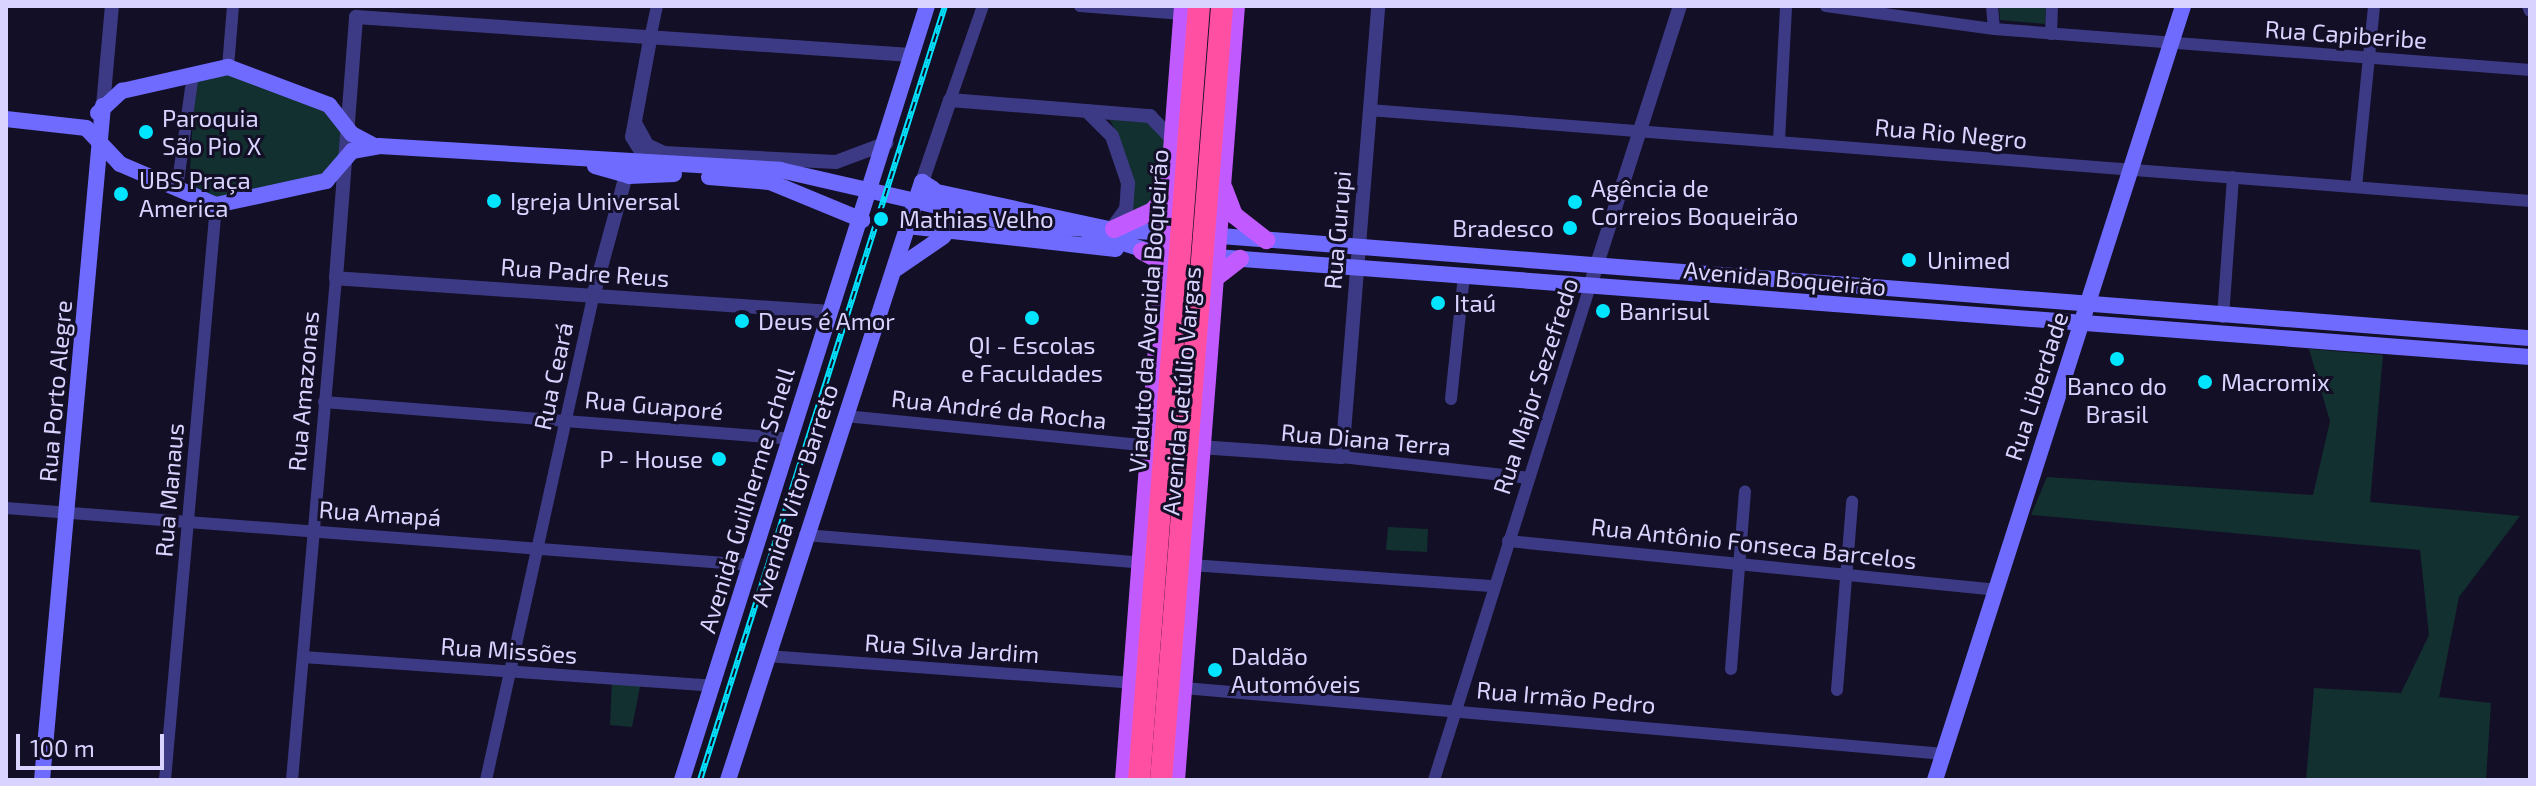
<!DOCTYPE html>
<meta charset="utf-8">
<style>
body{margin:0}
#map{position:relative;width:2536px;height:786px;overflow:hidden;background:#130f26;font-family:"Exo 2",sans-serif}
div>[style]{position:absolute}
.green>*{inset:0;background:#12302f}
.minor>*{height:12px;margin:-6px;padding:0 6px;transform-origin:6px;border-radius:6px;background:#3d3a85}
.tertiary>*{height:14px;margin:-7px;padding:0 7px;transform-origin:7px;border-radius:7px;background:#3d3a85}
.secondary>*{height:16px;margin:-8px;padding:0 8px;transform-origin:8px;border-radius:8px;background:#6f6bff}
.primary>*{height:18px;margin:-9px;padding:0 9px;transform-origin:9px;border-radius:9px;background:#c25bff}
.motorway>*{height:22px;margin:-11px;padding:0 11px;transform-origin:11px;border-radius:11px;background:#ff4fa3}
.rail>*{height:6px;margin-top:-3px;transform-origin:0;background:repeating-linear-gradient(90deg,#130f26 0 9px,#00e5ff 0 18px);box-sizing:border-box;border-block:2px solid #00e5ff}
.dots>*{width:22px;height:22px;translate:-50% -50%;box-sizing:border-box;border:4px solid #130f26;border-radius:50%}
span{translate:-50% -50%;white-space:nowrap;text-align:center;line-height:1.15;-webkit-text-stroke:6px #130f26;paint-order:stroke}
.street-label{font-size:24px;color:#d9d4ff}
.poi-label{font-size:24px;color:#d9d4ff}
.left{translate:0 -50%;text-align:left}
.right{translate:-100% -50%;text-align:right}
.frame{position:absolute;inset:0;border:8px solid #d9d4ff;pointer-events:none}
.scale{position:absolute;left:16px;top:734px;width:148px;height:36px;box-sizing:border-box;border:4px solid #d9d4ff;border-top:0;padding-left:10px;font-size:24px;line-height:28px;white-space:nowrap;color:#d9d4ff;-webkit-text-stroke:6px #130f26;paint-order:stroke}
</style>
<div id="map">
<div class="green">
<i style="clip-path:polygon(1999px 6px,2046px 6px,2045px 24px,2000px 20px)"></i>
<i style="clip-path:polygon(228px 68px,326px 107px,341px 125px,340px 152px,327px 176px,217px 199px,189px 190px,195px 78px)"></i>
<i style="clip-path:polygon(1109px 118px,1145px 120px,1167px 138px,1164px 179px,1154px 203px,1128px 214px,1119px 138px)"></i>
<i style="clip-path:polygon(2309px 349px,2383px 355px,2370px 502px,2520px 516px,2459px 597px,2439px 697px,2491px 703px,2486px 780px,2306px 780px,2314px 688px,2401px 693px,2429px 635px,2420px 550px,2031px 515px,2047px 477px,2313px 495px,2330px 421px)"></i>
<i style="clip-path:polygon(1388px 527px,1428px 529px,1427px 552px,1386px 550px)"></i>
<i style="clip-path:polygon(612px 680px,641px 682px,632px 727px,610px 725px)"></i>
</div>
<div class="minor">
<i style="left:1080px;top:6px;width:103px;rotate:4.4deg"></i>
<i style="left:1826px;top:6px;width:170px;rotate:7.8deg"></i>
<i style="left:1994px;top:29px;width:538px;rotate:4.37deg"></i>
<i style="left:1992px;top:6px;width:23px;rotate:85deg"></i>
<i style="left:2528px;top:6px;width:5px;rotate:68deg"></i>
<i style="left:651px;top:34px;width:29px;rotate:-78deg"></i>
<i style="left:2051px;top:34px;width:28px;rotate:-88deg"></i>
<i style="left:228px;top:67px;width:61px;rotate:-85.3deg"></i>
<i style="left:950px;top:100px;width:100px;rotate:-70.7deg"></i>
<i style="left:1369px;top:110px;width:1165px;rotate:4.48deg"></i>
<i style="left:1779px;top:141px;width:135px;rotate:-87deg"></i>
<i style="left:2356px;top:187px;width:182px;rotate:-84.3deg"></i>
<i style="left:177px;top:189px;width:117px;rotate:-82.1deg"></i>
<i style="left:2223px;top:317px;width:140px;rotate:-85.9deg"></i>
<i style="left:1451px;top:399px;width:124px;rotate:-84deg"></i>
<i style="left:324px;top:402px;width:466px;rotate:4.5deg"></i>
<i style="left:845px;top:416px;width:305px;rotate:5.6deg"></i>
<i style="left:1342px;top:457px;width:187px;rotate:6.4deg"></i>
<i style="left:6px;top:508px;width:747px;rotate:4.38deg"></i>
<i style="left:805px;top:535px;width:338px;rotate:4.7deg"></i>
<i style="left:1508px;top:541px;width:490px;rotate:5.7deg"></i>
<i style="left:1191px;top:565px;width:304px;rotate:4deg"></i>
<i style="left:767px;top:656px;width:367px;rotate:4.2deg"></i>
<i style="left:303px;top:657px;width:411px;rotate:4deg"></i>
<i style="left:1731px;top:669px;width:178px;rotate:-85.5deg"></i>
<i style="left:1184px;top:688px;width:763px;rotate:4.96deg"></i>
<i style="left:1837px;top:690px;width:189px;rotate:-85.4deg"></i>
<i style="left:165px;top:780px;width:577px;rotate:-84.93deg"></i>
<i style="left:292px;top:780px;width:504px;rotate:-84.99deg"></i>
<i style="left:486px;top:780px;width:499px;rotate:-77.5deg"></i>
<i style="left:1434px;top:780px;width:518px;rotate:-72.47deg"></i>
</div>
<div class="tertiary">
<i style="left:103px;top:106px;width:100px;rotate:-84.9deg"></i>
<i style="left:1087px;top:111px;width:35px;rotate:45deg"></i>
<i style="left:1112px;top:136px;width:50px;rotate:71.2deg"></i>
<i style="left:1128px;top:183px;width:26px;rotate:94deg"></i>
<i style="left:1126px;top:209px;width:24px;rotate:126deg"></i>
<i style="left:635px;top:123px;width:25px;rotate:61deg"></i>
<i style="left:647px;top:145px;width:19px;rotate:25deg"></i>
<i style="left:664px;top:153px;width:172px;rotate:3deg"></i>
<i style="left:836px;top:162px;width:54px;rotate:-20.4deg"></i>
<i style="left:649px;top:164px;width:32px;rotate:-122deg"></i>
<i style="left:632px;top:137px;width:105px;rotate:-79.5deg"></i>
<i style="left:922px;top:182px;width:87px;rotate:-71.1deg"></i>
<i style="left:950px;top:100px;width:201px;rotate:4.6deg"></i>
<i style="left:1150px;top:116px;width:33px;rotate:46deg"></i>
<i style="left:1590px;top:286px;width:294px;rotate:-72.2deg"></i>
<i style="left:594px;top:293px;width:130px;rotate:-74.8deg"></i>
<i style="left:831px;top:312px;width:496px;rotate:-176.1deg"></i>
<i style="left:336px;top:278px;width:262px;rotate:-85.6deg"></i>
<i style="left:356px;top:17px;width:556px;rotate:3.92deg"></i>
<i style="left:1199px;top:447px;width:143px;rotate:4deg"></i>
<i style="left:1342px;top:457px;width:452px;rotate:-85.4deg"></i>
</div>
<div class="secondary">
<i style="left:98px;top:113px;width:33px;rotate:-43deg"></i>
<i style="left:122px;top:91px;width:109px;rotate:-12.8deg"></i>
<i style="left:228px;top:67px;width:108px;rotate:20.6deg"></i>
<i style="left:329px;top:105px;width:37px;rotate:52deg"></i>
<i style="left:352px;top:134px;width:24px;rotate:28deg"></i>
<i style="left:6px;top:119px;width:81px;rotate:6.4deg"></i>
<i style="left:86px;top:128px;width:50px;rotate:46.6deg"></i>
<i style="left:120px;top:164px;width:104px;rotate:23.1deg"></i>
<i style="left:216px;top:205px;width:113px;rotate:-12.3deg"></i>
<i style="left:326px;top:181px;width:40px;rotate:-49deg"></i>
<i style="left:352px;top:151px;width:27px;rotate:-10deg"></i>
<i style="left:379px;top:146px;width:402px;rotate:3.4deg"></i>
<i style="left:780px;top:170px;width:251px;rotate:12.9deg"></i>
<i style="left:1025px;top:226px;width:152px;rotate:2.6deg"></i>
<i style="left:595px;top:166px;width:35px;rotate:16deg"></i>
<i style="left:629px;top:176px;width:45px;rotate:-2.5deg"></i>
<i style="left:709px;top:177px;width:61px;rotate:4.7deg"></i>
<i style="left:770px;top:182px;width:100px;rotate:22.4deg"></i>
<i style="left:923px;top:189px;width:189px;rotate:12.2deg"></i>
<i style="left:907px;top:226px;width:210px;rotate:6.3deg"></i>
<i style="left:1088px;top:232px;width:67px;rotate:17.4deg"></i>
<i style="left:1208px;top:235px;width:1326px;rotate:4.46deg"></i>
<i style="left:1203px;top:256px;width:1331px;rotate:4.35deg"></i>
<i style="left:896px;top:269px;width:58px;rotate:-34.5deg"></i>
<i style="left:42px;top:780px;width:677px;rotate:-84.83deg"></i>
<i style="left:682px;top:780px;width:812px;rotate:-72.44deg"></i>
<i style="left:728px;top:780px;width:629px;rotate:-72.03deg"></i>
<i style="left:922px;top:182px;width:13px;rotate:32deg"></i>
<i style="left:1935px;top:780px;width:813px;rotate:-72.23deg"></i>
</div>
<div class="primary">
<i style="left:1224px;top:189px;width:28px;rotate:69deg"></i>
<i style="left:1234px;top:215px;width:41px;rotate:38deg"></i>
<i style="left:1114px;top:229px;width:43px;rotate:-24.8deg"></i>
<i style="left:1153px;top:211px;width:27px;rotate:-51deg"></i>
<i style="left:1142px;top:251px;width:21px;rotate:28deg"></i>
<i style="left:1161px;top:261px;width:16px;rotate:75deg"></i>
<i style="left:1214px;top:279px;width:33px;rotate:-38deg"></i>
<i style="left:1124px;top:780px;width:776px;rotate:-85.64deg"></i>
<i style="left:1176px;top:780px;width:776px;rotate:-85.57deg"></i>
</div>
<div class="motorway">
<i style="left:1139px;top:780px;width:776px;rotate:-85.57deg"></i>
<i style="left:1161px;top:780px;width:776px;rotate:-85.49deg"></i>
</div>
<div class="rail">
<i style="left:700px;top:780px;width:812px;rotate:-72.44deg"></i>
</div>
<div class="dots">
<i style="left:146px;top:132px;background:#00e5ff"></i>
<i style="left:121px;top:194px;background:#00e5ff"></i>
<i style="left:494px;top:201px;background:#00e5ff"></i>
<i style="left:1575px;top:202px;background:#00e5ff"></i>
<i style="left:881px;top:219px;background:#00e5ff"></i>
<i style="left:1570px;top:228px;background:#00e5ff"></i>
<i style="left:1909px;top:260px;background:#00e5ff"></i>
<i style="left:1438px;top:303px;background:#00e5ff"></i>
<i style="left:1603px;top:311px;background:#00e5ff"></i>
<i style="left:1032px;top:318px;background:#00e5ff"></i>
<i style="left:742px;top:321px;background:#00e5ff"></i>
<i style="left:2117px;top:359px;background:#00e5ff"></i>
<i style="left:2205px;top:382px;background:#00e5ff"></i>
<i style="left:719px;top:459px;background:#00e5ff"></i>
<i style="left:1215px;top:670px;background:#00e5ff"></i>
</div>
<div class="street-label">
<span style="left:2346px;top:34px;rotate:4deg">Rua Capiberibe</span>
<span style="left:1951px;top:133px;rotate:5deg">Rua Rio Negro</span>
<span style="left:1337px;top:230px;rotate:-85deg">Rua Gurupi</span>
<span style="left:585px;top:272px;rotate:4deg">Rua Padre Reus</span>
<span style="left:1785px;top:278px;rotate:5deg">Avenida Boqueirão</span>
<span style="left:1148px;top:311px;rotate:-86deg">Viaduto da Avenida Boqueirão</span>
<span style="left:553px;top:376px;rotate:-78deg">Rua Ceará</span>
<span style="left:1535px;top:386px;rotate:-72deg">Rua Major Sezefredo</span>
<span style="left:2036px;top:386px;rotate:-72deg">Rua Liberdade</span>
<span style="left:55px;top:391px;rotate:-85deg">Rua Porto Alegre</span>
<span style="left:303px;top:391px;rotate:-85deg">Rua Amazonas</span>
<span style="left:1181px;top:391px;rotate:-85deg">Avenida Getúlio Vargas</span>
<span style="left:654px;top:405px;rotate:5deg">Rua Guaporé</span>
<span style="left:999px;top:409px;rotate:6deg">Rua André da Rocha</span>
<span style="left:1366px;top:439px;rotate:5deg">Rua Diana Terra</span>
<span style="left:169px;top:490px;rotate:-85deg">Rua Manaus</span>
<span style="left:794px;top:495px;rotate:-72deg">Avenida Vitor Barreto</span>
<span style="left:746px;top:500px;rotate:-73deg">Avenida Guilherme Schell</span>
<span style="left:380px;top:513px;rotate:4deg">Rua Amapá</span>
<span style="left:1754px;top:543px;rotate:6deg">Rua Antônio Fonseca Barcelos</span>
<span style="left:952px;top:648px;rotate:4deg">Rua Silva Jardim</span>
<span style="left:509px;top:650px;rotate:4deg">Rua Missões</span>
<span style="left:1566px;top:697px;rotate:5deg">Rua Irmão Pedro</span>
</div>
<div class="poi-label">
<span class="left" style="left:162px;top:132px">Paroquia<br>São Pio X</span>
<span class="left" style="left:139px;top:194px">UBS Praça<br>America</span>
<span class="left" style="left:1591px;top:202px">Agência de<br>Correios Boqueirão</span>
<span class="left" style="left:510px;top:201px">Igreja Universal</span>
<span class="left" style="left:899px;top:219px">Mathias Velho</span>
<span class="right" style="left:1554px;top:228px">Bradesco</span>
<span class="left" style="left:1927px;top:260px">Unimed</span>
<span class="left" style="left:1454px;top:303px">Itaú</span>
<span class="left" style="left:1619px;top:311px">Banrisul</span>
<span class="left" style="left:758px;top:321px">Deus é Amor</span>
<span style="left:1032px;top:359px">QI - Escolas<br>e Faculdades</span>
<span class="left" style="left:2221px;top:382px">Macromix</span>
<span style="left:2117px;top:400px">Banco do<br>Brasil</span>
<span class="right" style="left:703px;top:459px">P - House</span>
<span class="left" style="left:1231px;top:670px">Daldão<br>Automóveis</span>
</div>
<div class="frame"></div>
<div class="scale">100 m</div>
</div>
